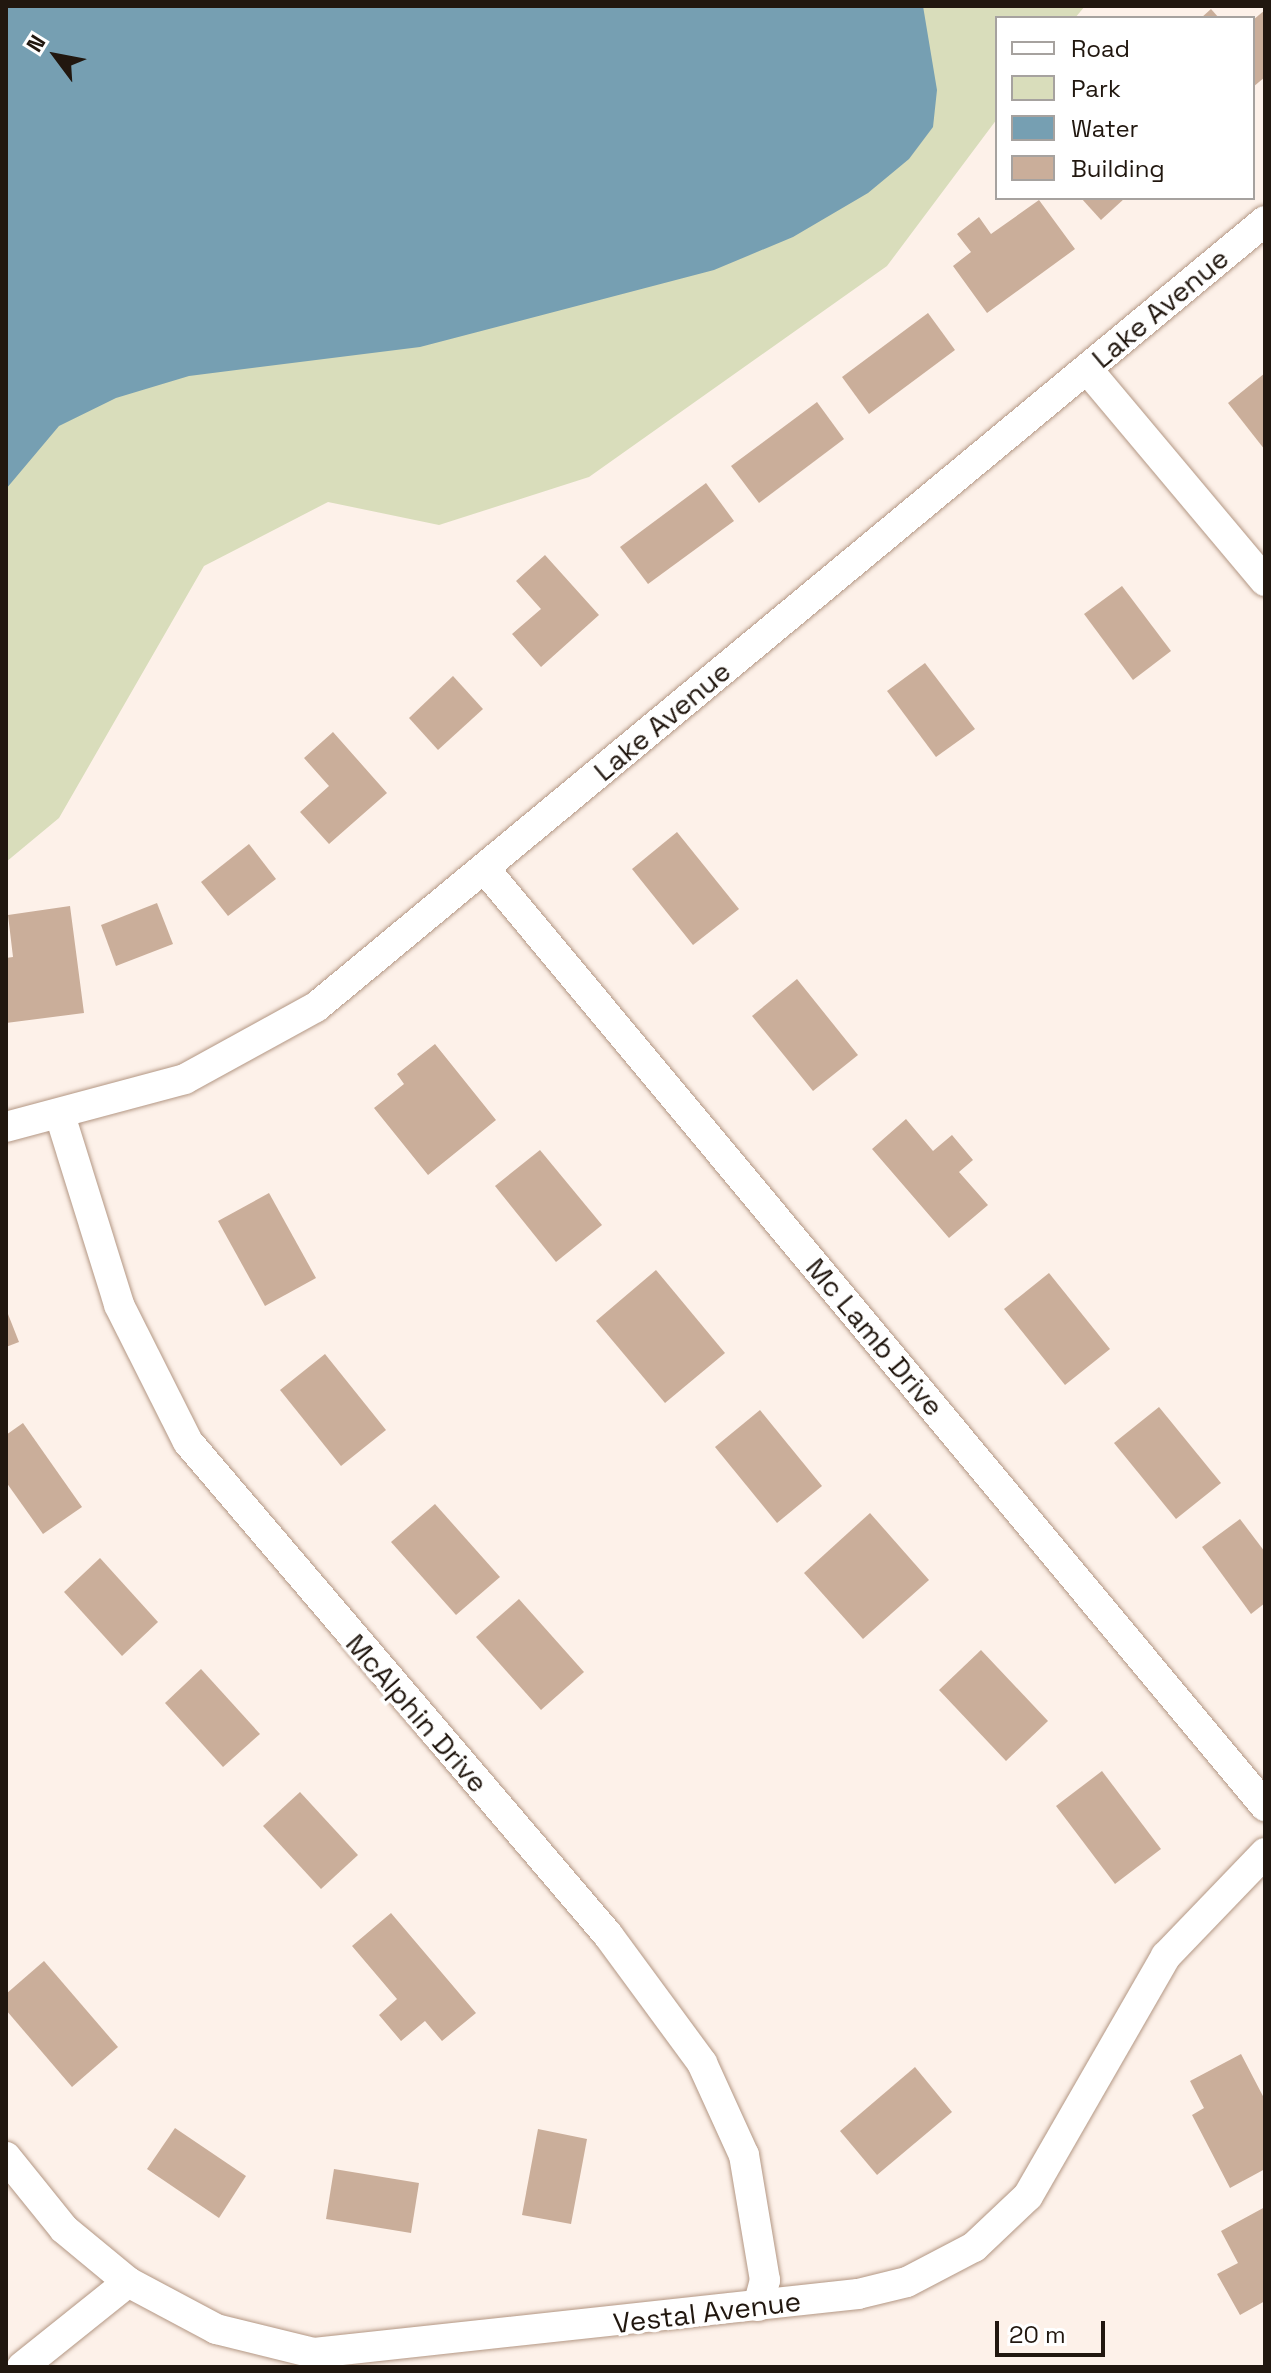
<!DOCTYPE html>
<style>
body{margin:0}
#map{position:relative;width:1271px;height:2373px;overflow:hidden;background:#fdf1e9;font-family:"Space Grotesk",sans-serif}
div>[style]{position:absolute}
.green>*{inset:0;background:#d9ddbb}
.water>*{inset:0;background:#769fb2}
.building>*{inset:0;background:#caae9a}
.roads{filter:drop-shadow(0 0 2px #b39784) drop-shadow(0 0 2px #b39784)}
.street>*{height:30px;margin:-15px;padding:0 15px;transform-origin:15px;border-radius:15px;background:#fff}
span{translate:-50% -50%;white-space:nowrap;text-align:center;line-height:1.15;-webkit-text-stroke:7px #fff;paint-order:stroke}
.street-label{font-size:28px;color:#21170f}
.frame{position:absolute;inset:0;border:8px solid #21170f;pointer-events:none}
.legend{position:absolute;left:995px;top:16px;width:260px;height:184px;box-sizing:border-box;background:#fff;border:2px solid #a6a29f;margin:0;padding:10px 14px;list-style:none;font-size:24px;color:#21170f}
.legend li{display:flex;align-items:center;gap:16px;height:40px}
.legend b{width:40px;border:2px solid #a6a29f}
.north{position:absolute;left:16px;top:16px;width:80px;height:80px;-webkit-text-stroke:6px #fff;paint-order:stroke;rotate:302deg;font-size:22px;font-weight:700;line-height:32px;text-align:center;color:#21170f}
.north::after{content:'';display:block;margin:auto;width:28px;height:36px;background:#21170f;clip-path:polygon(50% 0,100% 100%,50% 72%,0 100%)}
.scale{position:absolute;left:995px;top:2321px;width:110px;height:36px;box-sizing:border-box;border:4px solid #21170f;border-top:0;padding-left:10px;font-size:24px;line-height:28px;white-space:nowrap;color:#21170f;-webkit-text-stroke:6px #fff;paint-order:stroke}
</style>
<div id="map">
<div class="green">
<i style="clip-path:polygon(6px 6px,1085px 6px,1075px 18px,997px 18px,997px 119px,887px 266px,589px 477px,439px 525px,328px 502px,204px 566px,59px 818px,6px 862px)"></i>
</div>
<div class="water">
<i style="clip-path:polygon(6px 6px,923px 6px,937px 90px,933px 127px,909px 159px,868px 193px,793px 237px,714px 270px,420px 347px,189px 376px,116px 398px,59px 426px,6px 489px)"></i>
</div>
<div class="building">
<i style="clip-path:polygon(1211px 9px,1219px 18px,1201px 18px)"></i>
<i style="clip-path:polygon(1265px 10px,1265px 77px,1253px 87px,1253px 20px)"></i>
<i style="clip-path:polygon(1081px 198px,1125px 198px,1101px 220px)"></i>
<i style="clip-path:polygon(1039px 200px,1075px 249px,987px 313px,953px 266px,971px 252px,957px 234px,979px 217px,991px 234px)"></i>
<i style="clip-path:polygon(928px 313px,955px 350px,869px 414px,842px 377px)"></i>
<i style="clip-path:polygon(1265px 373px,1265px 450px,1228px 403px)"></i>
<i style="clip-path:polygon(817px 402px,844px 439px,759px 503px,731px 466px)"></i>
<i style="clip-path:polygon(706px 483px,734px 521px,648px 584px,620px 547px)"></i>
<i style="clip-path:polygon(545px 555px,599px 615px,541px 667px,512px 634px,541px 609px,516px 581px)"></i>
<i style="clip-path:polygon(1122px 586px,1171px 651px,1133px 680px,1084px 614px)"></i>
<i style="clip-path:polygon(925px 663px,975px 729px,936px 757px,887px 691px)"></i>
<i style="clip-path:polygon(453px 676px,483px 709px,438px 750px,409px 718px)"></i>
<i style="clip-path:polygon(333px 732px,387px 793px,329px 844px,300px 812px,329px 786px,304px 758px)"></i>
<i style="clip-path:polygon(677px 832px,739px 909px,693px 945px,632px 869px)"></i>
<i style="clip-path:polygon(249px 844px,276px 879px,228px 916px,201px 882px)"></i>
<i style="clip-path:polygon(157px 903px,173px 944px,116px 966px,101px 925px)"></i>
<i style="clip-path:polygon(70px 906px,84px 1013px,6px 1023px,6px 958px,13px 957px,8px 915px)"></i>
<i style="clip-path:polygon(797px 979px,858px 1055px,813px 1091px,752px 1016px)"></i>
<i style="clip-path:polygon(435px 1044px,496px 1120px,428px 1175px,374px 1108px,404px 1084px,397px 1074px)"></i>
<i style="clip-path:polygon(906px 1119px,933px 1151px,952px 1135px,973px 1160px,959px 1172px,988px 1205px,949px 1238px,872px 1149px)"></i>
<i style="clip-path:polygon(540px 1150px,602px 1225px,556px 1262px,495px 1186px)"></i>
<i style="clip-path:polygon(269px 1193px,316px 1278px,265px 1306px,218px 1221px)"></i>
<i style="clip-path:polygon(656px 1270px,725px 1353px,665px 1403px,596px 1321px)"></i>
<i style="clip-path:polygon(1049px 1273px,1110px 1349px,1065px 1385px,1004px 1309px)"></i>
<i style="clip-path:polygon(6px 1309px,19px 1342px,6px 1347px)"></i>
<i style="clip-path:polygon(325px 1354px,386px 1430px,341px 1466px,280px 1390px)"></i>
<i style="clip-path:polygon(1159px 1407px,1221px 1483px,1176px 1519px,1114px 1443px)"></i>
<i style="clip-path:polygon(760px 1410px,822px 1486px,777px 1523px,715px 1447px)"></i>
<i style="clip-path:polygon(23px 1423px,82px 1507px,43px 1534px,6px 1482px,6px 1435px)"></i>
<i style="clip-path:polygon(435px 1504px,500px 1577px,456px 1615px,391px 1542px)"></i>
<i style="clip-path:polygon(870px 1513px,929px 1580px,863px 1639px,804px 1573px)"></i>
<i style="clip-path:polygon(1240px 1519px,1265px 1552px,1265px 1603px,1251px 1614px,1202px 1547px)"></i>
<i style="clip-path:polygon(100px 1558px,158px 1622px,122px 1656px,64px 1592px)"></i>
<i style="clip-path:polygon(519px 1599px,584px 1672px,541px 1710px,476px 1637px)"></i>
<i style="clip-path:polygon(981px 1650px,1048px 1721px,1006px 1761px,939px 1690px)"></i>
<i style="clip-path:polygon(201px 1669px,260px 1734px,223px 1767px,165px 1703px)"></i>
<i style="clip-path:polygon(1102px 1771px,1161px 1849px,1115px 1884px,1056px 1806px)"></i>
<i style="clip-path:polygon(300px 1792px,358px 1855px,321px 1889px,263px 1826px)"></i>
<i style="clip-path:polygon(391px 1913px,476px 2013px,442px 2041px,425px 2021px,401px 2041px,379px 2015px,397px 1999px,352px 1946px)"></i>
<i style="clip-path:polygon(44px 1961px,118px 2047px,72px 2087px,6px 2010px,6px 1994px)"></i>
<i style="clip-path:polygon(1241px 2054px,1265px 2100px,1265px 2169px,1230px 2188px,1192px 2115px,1204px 2108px,1190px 2081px)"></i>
<i style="clip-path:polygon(915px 2067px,952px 2112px,877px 2175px,840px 2131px)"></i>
<i style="clip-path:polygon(175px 2128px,246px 2176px,219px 2218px,147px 2169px)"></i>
<i style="clip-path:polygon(538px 2129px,587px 2139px,571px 2224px,522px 2215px)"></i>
<i style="clip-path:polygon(334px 2169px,419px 2183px,411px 2233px,326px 2219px)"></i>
<i style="clip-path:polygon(1265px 2207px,1265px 2301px,1240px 2315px,1217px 2274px,1238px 2263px,1221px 2231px)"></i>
</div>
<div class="roads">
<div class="street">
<i style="left:1087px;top:369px;width:277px;rotate:50deg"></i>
<i style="left:484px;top:868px;width:1221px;rotate:50.22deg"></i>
<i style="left:60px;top:1115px;width:199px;rotate:72.7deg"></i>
<i style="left:119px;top:1305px;width:153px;rotate:63.3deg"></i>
<i style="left:188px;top:1442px;width:648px;rotate:49.57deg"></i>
<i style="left:608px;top:1935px;width:159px;rotate:53.7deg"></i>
<i style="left:702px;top:2063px;width:101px;rotate:65.5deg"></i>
<i style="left:744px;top:2155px;width:127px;rotate:80.5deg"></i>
<i style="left:765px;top:2280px;width:27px;rotate:105deg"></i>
<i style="left:6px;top:1127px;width:185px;rotate:-15deg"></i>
<i style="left:185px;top:1079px;width:149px;rotate:-28.8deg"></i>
<i style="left:316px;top:1007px;width:1232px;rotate:-39.63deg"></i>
<i style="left:6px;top:2157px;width:92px;rotate:51.1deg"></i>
<i style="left:64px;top:2229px;width:83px;rotate:39.6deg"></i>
<i style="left:128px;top:2282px;width:100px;rotate:28.1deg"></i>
<i style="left:216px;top:2329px;width:101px;rotate:13.8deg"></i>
<i style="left:314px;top:2353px;width:547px;rotate:-6.19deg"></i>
<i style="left:858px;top:2294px;width:50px;rotate:-13.8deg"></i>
<i style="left:907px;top:2282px;width:76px;rotate:-27.6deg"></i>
<i style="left:974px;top:2247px;width:74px;rotate:-43.4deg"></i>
<i style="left:1028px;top:2196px;width:277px;rotate:-60.1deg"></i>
<i style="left:1166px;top:1956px;width:143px;rotate:-46.1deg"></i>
<i style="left:22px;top:2367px;width:136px;rotate:-38.7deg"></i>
</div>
</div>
<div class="street-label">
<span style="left:1160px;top:308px;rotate:-40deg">Lake Avenue</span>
<span style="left:662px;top:721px;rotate:-40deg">Lake Avenue</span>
<span style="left:875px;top:1337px;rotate:50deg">Mc Lamb Drive</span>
<span style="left:417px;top:1713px;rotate:49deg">McAlphin Drive</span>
<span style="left:707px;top:2312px;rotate:-7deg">Vestal Avenue</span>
</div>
<div class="frame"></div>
<ul class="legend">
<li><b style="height:10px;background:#fff"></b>Road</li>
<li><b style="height:22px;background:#d9ddbb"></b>Park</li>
<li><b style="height:22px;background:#769fb2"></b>Water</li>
<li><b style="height:22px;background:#caae9a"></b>Building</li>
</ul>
<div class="north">N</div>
<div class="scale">20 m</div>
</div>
